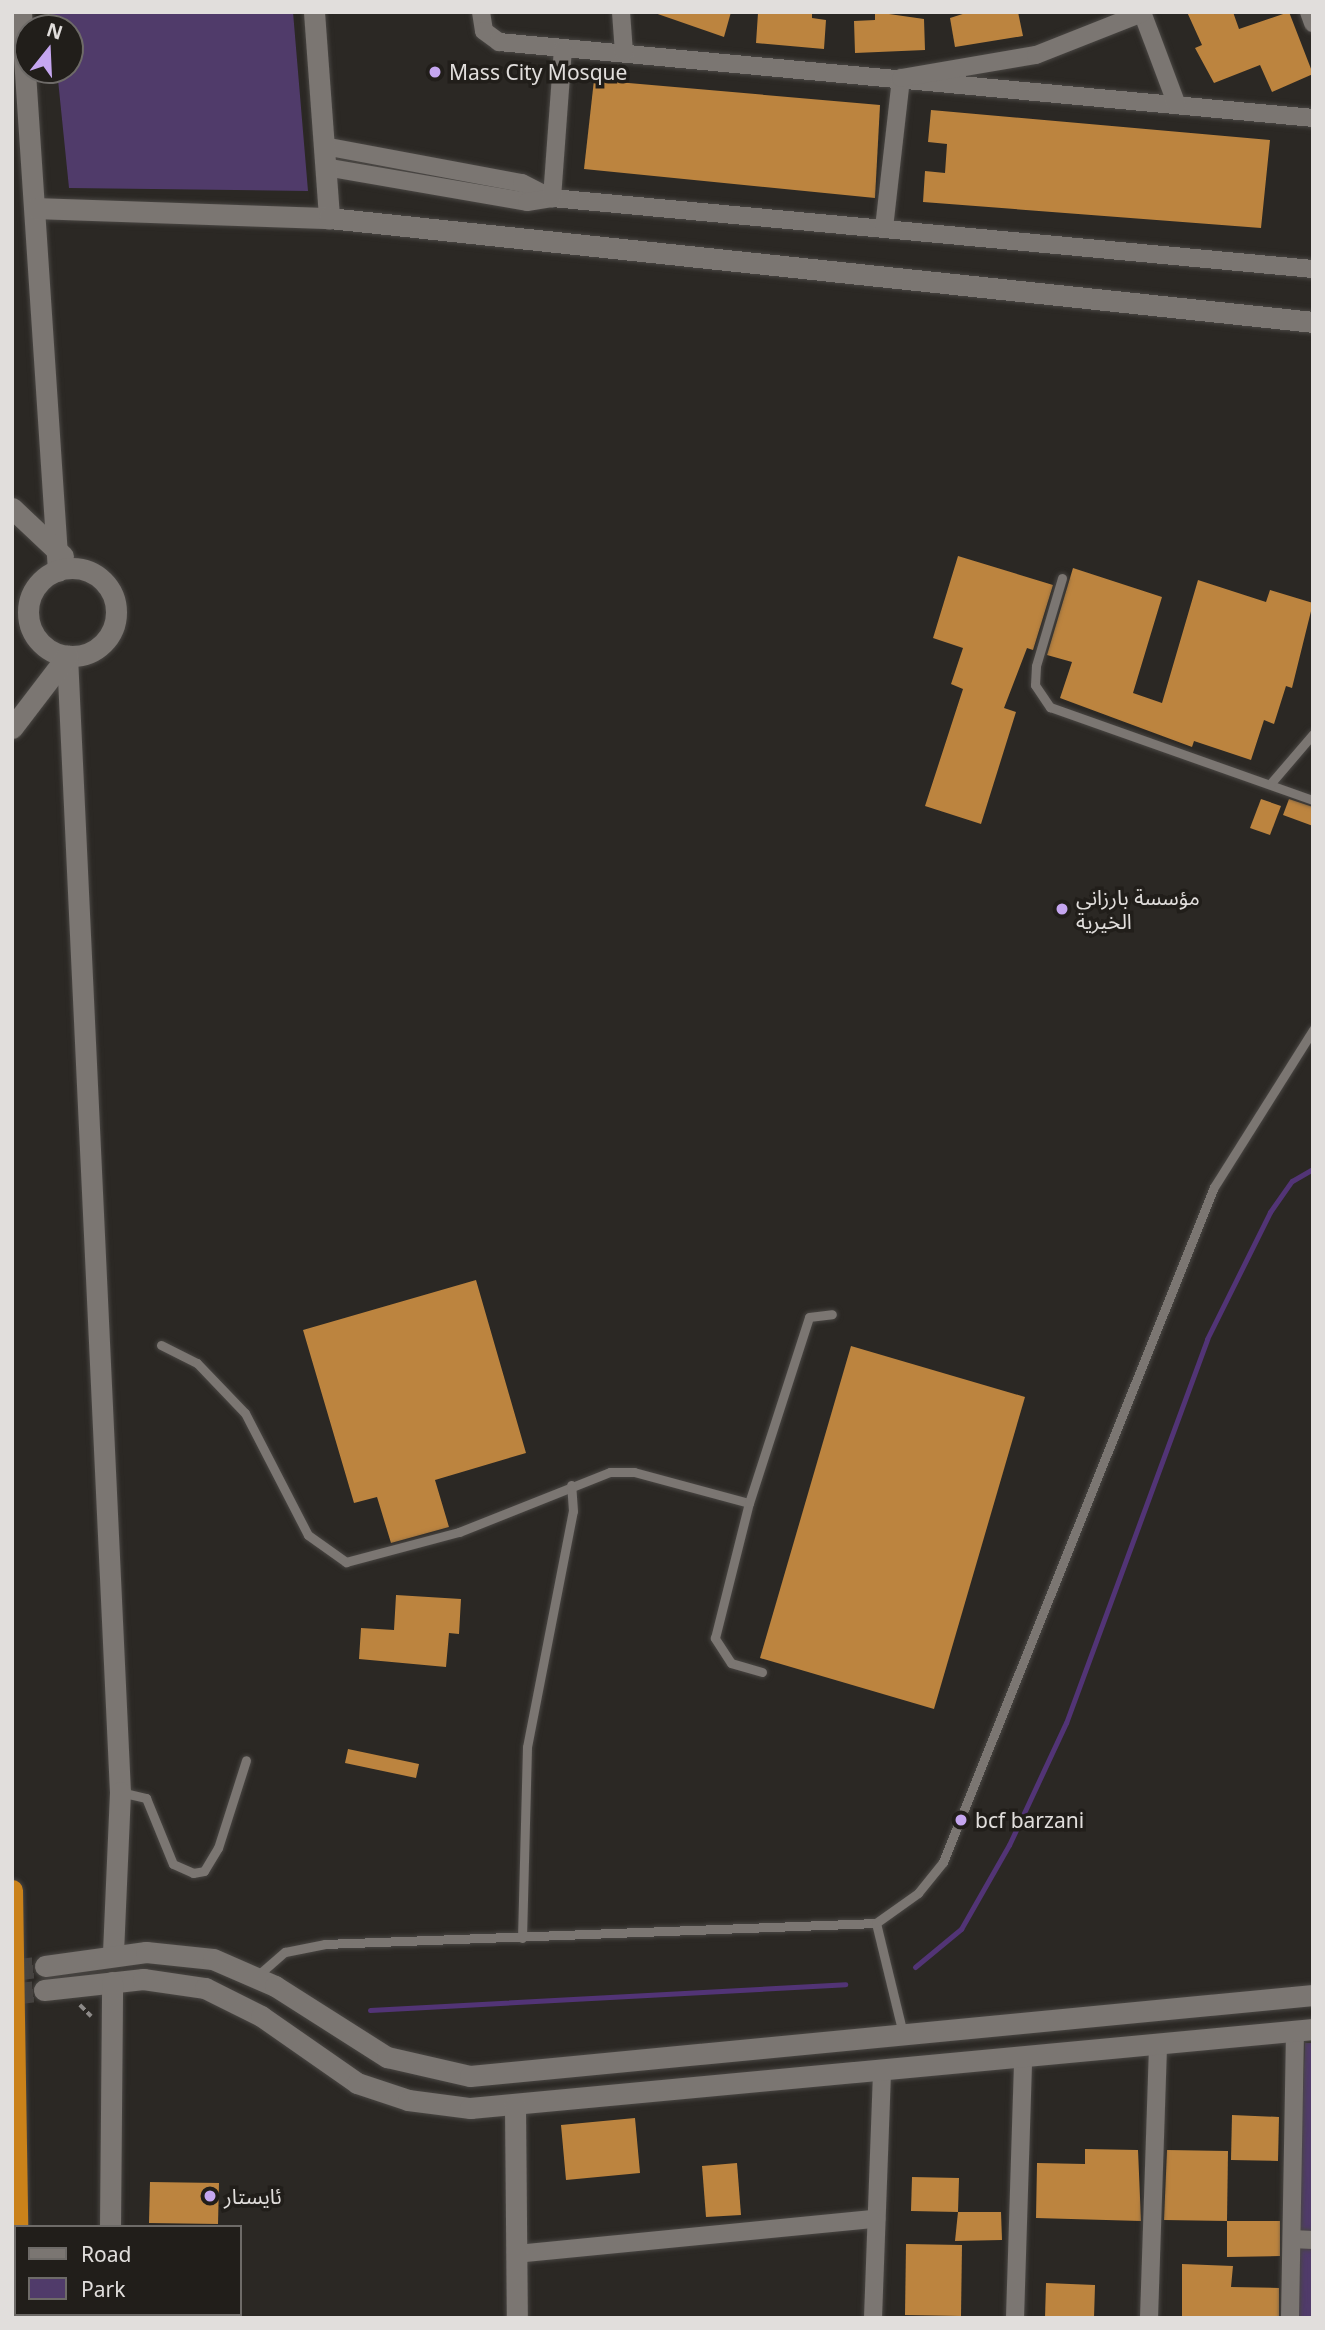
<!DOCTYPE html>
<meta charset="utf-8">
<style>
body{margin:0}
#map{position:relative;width:1325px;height:2330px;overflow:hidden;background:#2b2824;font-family:"Noto Sans","Noto Sans Arabic",sans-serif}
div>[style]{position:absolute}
.green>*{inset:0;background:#503b6a}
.stream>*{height:5px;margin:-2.5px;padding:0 2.5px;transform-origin:2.5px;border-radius:2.5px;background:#523476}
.building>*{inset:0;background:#bc843f}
.tertiary-tunnel>*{height:21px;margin-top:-10.5px;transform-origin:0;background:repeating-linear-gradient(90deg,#464340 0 21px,transparent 0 31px)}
.path>*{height:3.5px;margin-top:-1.75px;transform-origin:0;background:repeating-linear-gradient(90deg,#8c8987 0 7px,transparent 0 10.5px)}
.roads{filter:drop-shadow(0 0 2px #494643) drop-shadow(0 0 2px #494643)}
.service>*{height:9px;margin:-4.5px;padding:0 4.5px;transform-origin:4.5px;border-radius:4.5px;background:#7b7672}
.minor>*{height:18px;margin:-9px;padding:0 9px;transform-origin:9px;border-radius:9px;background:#7b7672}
.tertiary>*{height:21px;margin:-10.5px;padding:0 10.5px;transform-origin:10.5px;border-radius:10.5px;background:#7b7672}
.tertiary>.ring{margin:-10.5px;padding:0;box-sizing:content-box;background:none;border:21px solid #7b7672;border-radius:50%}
.motorway>*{height:21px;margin:-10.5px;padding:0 10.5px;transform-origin:10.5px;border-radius:10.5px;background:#ca821a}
.dots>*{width:19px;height:19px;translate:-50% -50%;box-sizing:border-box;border:4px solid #211e1a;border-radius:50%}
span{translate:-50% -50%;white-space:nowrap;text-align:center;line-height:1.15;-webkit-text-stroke:7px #211e1a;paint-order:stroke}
.poi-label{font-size:21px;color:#e1dedc}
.left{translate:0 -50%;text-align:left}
.frame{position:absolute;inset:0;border:14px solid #e1dedc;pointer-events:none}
.legend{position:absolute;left:14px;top:2225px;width:228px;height:91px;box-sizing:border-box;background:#211e1a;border:2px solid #6e6b68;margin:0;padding:9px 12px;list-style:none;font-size:21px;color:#e1dedc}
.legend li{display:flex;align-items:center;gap:14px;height:35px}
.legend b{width:35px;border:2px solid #6e6b68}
.north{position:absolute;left:14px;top:14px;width:70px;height:70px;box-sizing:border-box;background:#211e1a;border:2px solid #6e6b68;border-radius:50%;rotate:18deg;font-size:19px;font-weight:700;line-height:28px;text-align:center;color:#e1dedc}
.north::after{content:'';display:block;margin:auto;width:24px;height:32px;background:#c5a6f0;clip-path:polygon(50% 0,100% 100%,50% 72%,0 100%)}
</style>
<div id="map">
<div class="green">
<i style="clip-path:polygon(51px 12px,293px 12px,308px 191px,69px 188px,57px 70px,70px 70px,70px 28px,52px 28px)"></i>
<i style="clip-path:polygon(1305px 2043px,1313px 2043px,1313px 2236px,1297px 2236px)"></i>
<i style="clip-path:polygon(1297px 2245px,1313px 2246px,1313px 2318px,1295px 2318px)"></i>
</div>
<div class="stream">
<i style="left:915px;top:1967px;width:60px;rotate:-39.6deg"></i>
<i style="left:961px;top:1929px;width:97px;rotate:-60.3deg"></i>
<i style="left:1009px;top:1845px;width:135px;rotate:-65deg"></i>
<i style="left:1066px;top:1723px;width:409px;rotate:-69.8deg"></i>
<i style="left:1207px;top:1339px;width:142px;rotate:-63.6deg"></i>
<i style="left:1270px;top:1212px;width:38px;rotate:-55deg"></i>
<i style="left:1292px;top:1181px;width:24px;rotate:-30deg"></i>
<i style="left:370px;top:2010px;width:476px;rotate:-3.1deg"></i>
</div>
<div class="building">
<i style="clip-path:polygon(652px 12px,731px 12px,724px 37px)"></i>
<i style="clip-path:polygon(779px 12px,812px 12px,812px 18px,826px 20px,824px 49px,756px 43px,758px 13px)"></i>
<i style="clip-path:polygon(875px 12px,924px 19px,925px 50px,855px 53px,854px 21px,875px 20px)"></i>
<i style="clip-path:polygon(969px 12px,1018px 12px,1023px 36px,955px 47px,950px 18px)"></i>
<i style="clip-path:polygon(1187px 12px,1233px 12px,1239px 29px,1289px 12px,1313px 74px,1272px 92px,1260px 65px,1214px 83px,1195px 48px,1202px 45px)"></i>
<i style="clip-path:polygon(594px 80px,880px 105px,875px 198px,584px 169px)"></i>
<i style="clip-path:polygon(931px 110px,1270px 140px,1261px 228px,923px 202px,925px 171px,945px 173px,947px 144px,928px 142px)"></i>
<i style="clip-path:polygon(958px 556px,1053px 585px,1033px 650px,1027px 648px,1004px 708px,1016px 712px,981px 824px,925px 806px,963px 689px,951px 684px,963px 648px,933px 638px)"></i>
<i style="clip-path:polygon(1073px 568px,1162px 597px,1133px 693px,1162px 703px,1198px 580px,1266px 602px,1270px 590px,1313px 603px,1292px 688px,1286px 686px,1274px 724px,1264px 720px,1251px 760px,1194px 741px,1192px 747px,1060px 698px,1072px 662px,1047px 655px)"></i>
<i style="clip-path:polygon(1261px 799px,1281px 806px,1270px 835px,1250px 828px)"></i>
<i style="clip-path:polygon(1289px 799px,1313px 807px,1313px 826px,1283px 815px)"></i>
<i style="clip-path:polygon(476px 1280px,526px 1453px,435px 1480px,449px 1527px,391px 1543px,377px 1497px,354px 1503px,303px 1330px)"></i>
<i style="clip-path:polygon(851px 1346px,1025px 1397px,934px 1709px,760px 1658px)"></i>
<i style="clip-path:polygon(396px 1595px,461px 1599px,459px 1634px,449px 1633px,446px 1667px,359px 1659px,361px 1628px,394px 1630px)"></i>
<i style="clip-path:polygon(348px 1749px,419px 1764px,416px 1778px,345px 1763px)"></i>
<i style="clip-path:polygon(1232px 2115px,1279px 2117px,1278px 2161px,1231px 2160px)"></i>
<i style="clip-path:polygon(635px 2118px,640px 2173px,566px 2180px,561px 2125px)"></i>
<i style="clip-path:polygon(1085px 2149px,1138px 2150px,1141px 2221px,1036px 2218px,1037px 2163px,1085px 2164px)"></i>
<i style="clip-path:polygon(1167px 2150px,1228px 2151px,1227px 2221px,1164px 2220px)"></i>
<i style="clip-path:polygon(737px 2163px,741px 2215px,706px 2217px,702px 2166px)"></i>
<i style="clip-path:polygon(912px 2177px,959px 2178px,958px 2212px,911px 2211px)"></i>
<i style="clip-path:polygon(150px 2182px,219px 2183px,218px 2224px,149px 2223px)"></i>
<i style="clip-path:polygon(958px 2212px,1001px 2212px,1002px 2240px,955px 2241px)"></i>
<i style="clip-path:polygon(1227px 2221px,1280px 2221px,1280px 2256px,1227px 2257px)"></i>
<i style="clip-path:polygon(906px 2244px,962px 2245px,961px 2316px,905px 2315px)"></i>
<i style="clip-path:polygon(1182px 2264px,1233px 2266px,1231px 2287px,1279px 2288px,1279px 2318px,1182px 2318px)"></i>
<i style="clip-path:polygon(1046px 2283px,1095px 2285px,1094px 2318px,1045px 2318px)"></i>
</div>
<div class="tertiary-tunnel">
<i style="left:12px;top:1970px;width:33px;rotate:-7deg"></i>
<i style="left:12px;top:1994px;width:32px;rotate:-7deg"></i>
</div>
<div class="path">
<i style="left:80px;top:2005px;width:16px;rotate:45deg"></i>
</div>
<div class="roads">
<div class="service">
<i style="left:1062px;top:578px;width:92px;rotate:106.5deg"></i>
<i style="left:1036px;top:666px;width:19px;rotate:93deg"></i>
<i style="left:1035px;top:685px;width:27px;rotate:56deg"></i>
<i style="left:1050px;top:707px;width:279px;rotate:19.5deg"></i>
<i style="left:1271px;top:783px;width:65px;rotate:-49.4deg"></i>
<i style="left:161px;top:1345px;width:40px;rotate:26.6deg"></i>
<i style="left:197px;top:1363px;width:69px;rotate:46.2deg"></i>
<i style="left:245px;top:1413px;width:137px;rotate:62.7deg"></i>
<i style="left:308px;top:1535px;width:47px;rotate:35.4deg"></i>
<i style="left:346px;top:1562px;width:117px;rotate:-14.9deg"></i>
<i style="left:459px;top:1532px;width:162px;rotate:-21.7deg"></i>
<i style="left:610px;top:1472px;width:24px"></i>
<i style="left:634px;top:1472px;width:119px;rotate:15.1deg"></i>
<i style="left:762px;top:1672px;width:32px;rotate:-164deg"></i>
<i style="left:731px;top:1663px;width:30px;rotate:-123deg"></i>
<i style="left:715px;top:1638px;width:139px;rotate:-75.9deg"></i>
<i style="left:749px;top:1503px;width:195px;rotate:-72.1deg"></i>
<i style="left:809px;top:1317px;width:23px;rotate:-7deg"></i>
<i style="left:120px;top:1792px;width:27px;rotate:13deg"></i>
<i style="left:146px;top:1798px;width:71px;rotate:67.8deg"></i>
<i style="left:173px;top:1864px;width:22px;rotate:24deg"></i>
<i style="left:193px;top:1873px;width:11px;rotate:-10deg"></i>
<i style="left:204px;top:1871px;width:27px;rotate:-59deg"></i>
<i style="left:218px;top:1848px;width:92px;rotate:-72.3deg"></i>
<i style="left:876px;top:1923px;width:114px;rotate:76.3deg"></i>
<i style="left:522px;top:1938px;width:191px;rotate:-88.5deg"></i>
<i style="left:527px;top:1747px;width:240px;rotate:-79deg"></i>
<i style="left:573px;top:1511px;width:26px;rotate:-94deg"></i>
<i style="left:257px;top:1976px;width:37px;rotate:-41deg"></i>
<i style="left:285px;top:1952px;width:41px;rotate:-11.3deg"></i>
<i style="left:325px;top:1944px;width:551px;rotate:-2.18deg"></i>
<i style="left:876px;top:1923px;width:52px;rotate:-35.5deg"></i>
<i style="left:918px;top:1893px;width:40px;rotate:-51deg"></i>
<i style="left:943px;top:1862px;width:727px;rotate:-68.13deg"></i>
<i style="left:1214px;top:1187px;width:186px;rotate:-57.8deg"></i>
</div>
<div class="minor">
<i style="left:481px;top:12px;width:19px;rotate:81deg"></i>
<i style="left:484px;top:31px;width:19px;rotate:36deg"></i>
<i style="left:499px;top:42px;width:818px;rotate:5.33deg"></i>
<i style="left:621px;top:12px;width:41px;rotate:85.8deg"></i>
<i style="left:1142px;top:12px;width:99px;rotate:69.4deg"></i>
<i style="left:1309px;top:12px;width:12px;rotate:70deg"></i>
<i style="left:324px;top:146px;width:201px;rotate:10.6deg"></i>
<i style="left:522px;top:183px;width:34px;rotate:27deg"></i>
<i style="left:325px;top:167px;width:205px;rotate:9.8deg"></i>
<i style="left:527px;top:202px;width:25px;rotate:-9deg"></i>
<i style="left:552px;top:198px;width:764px;rotate:5.33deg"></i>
<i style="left:552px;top:198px;width:150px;rotate:-85.8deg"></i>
<i style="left:884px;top:228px;width:151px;rotate:-83.5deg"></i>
<i style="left:901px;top:78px;width:137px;rotate:-9.7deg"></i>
<i style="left:1036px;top:55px;width:114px;rotate:-21.6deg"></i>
<i style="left:1292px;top:2239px;width:21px;rotate:3deg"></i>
<i style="left:516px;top:2254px;width:362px;rotate:-5.6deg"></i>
<i style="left:873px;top:2318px;width:247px;rotate:-87.9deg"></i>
<i style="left:1015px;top:2318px;width:261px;rotate:-88.2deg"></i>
<i style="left:1149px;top:2318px;width:274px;rotate:-88.1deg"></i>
<i style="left:1290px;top:2318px;width:287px;rotate:-89deg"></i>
</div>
<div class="tertiary">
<i style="left:21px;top:12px;width:560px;rotate:86.21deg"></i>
<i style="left:314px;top:12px;width:207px;rotate:85.8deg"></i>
<i style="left:37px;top:208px;width:292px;rotate:2deg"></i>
<i style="left:329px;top:218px;width:989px;rotate:6.03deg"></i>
<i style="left:12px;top:508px;width:70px;rotate:43.3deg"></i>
<i class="ring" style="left:28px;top:568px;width:67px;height:67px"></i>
<i style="left:67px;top:656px;width:1137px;rotate:87.33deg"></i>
<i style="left:120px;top:1792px;width:163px;rotate:92.5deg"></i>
<i style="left:12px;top:728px;width:91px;rotate:-52.6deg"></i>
<i style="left:45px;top:1966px;width:102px;rotate:-7.9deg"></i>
<i style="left:146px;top:1952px;width:67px;rotate:6deg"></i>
<i style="left:213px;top:1959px;width:68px;rotate:23.5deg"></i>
<i style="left:275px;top:1986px;width:133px;rotate:32.4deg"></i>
<i style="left:387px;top:2057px;width:85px;rotate:12.9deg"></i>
<i style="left:470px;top:2076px;width:847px;rotate:-5.49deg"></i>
<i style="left:44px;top:1990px;width:100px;rotate:-6.3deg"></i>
<i style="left:143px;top:1979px;width:63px;rotate:8.3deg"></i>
<i style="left:205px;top:1988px;width:63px;rotate:26.6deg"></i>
<i style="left:261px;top:2016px;width:117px;rotate:34.9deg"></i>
<i style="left:357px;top:2083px;width:54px;rotate:18.4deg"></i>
<i style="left:408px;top:2100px;width:63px;rotate:7.4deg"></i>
<i style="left:470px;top:2108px;width:847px;rotate:-5.35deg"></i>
<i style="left:515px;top:2106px;width:212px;rotate:89.5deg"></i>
<i style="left:110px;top:2227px;width:245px;rotate:-89.5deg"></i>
<i style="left:109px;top:2318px;width:4px;rotate:-90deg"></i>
</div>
<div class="motorway">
<i style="left:12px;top:1890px;width:337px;rotate:89.1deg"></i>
<i style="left:17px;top:2318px;width:4px;rotate:-90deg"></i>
</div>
</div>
<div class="dots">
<i style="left:435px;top:72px;background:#c5a6f0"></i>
<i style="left:1062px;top:909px;background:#c5a6f0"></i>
<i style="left:961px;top:1820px;background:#c5a6f0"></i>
<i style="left:210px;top:2196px;background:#c5a6f0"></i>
</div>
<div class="poi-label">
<span class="left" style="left:449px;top:72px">Mass City Mosque</span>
<span class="left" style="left:1076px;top:909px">مؤسسة بارزانی<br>الخیریة</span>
<span class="left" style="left:975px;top:1820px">bcf barzani</span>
<span class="left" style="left:224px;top:2196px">ئایستار</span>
</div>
<div class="frame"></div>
<ul class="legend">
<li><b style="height:9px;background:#7b7672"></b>Road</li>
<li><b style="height:19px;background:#503b6a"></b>Park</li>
</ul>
<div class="north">N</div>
</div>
